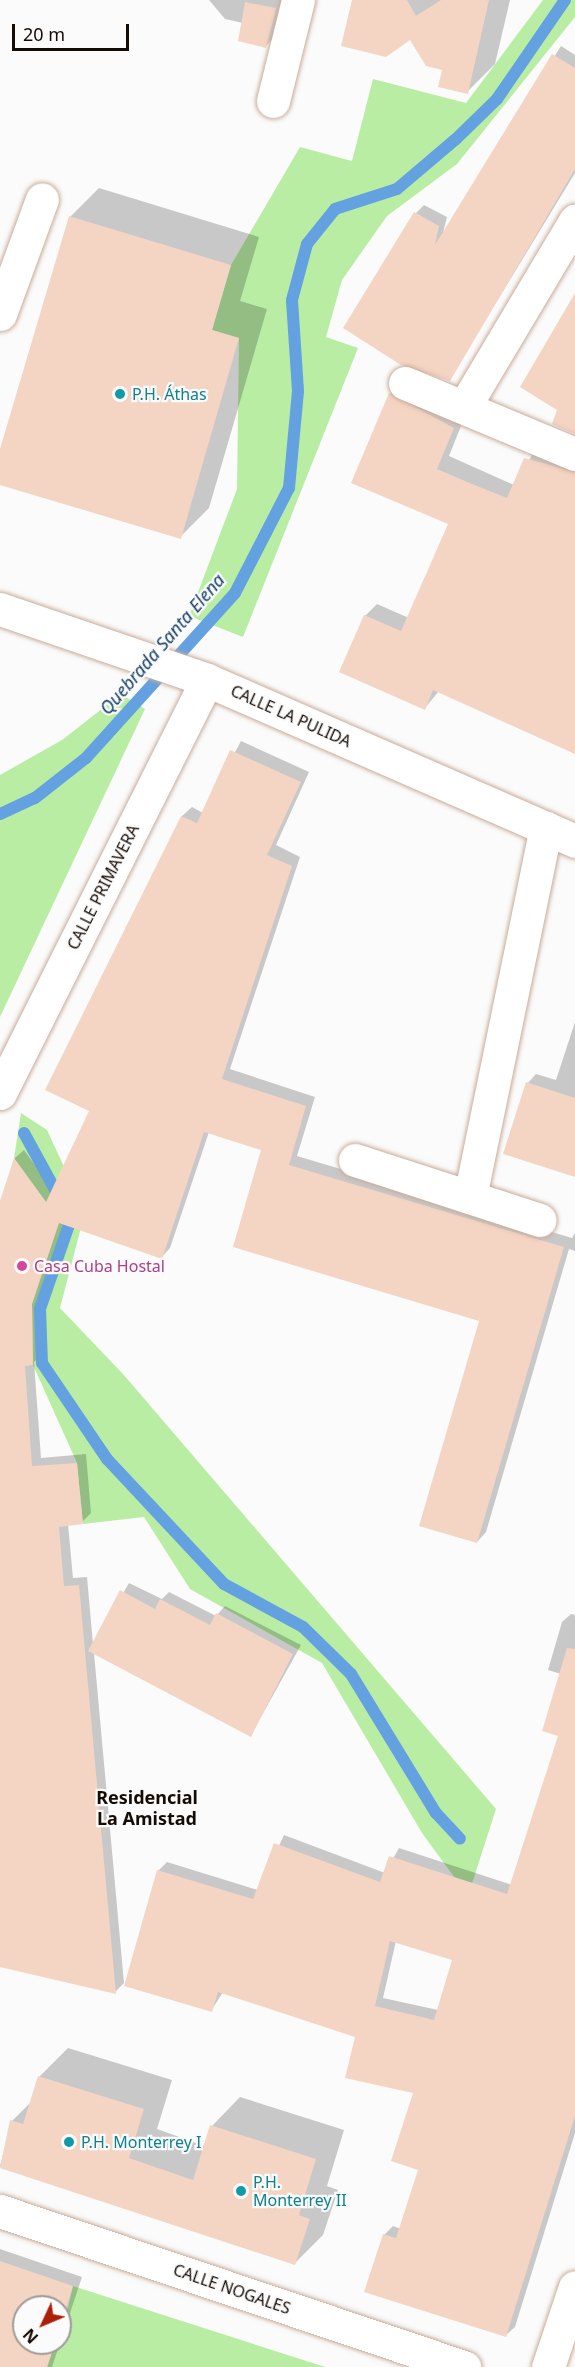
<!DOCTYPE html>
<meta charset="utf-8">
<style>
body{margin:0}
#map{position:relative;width:575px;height:2367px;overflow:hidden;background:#fbfbfb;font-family:"Noto Sans",sans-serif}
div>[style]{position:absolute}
.green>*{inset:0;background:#b9eda4}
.shadow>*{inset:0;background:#0003}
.stream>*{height:12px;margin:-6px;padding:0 6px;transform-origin:6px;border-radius:6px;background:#64a1e0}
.building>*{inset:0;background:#f4d4c2}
.roads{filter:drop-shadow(0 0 2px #c9ab99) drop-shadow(0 0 2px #c9ab99)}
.minor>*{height:33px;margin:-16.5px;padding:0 16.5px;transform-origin:16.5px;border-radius:16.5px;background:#fff}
.major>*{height:33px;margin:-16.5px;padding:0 16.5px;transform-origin:16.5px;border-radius:16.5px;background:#fff}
.dots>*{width:16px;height:16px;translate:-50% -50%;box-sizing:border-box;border:3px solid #fbfbfb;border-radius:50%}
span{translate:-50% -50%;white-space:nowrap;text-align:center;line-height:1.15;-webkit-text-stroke:4.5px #fbfbfb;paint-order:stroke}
.culture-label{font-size:16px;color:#0d838f}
.left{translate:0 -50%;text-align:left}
.street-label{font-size:16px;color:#160c06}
.hotel-label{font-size:16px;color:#b23c85}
.water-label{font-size:18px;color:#17426c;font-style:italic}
.neighbourhood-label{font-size:18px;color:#160c06;font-weight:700}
.north{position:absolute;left:12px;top:2295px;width:60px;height:60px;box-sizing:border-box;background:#fbfbfb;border:2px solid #9f9b99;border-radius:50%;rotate:226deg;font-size:16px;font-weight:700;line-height:24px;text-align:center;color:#160c06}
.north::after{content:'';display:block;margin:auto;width:21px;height:27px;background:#ad1f08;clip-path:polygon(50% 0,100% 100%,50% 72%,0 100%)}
.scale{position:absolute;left:12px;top:24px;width:117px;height:27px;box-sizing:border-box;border:3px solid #160c06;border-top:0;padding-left:8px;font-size:18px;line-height:21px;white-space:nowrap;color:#160c06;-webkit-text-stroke:4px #fbfbfb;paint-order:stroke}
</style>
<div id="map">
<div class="green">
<i style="clip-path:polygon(543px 0,575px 0,575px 17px,457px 164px,387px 216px,342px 280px,326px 337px,358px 348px,243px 637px,189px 616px,237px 489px,239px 338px,212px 330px,231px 265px,300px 147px,352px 161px,373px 79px,466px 103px)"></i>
<i style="clip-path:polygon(121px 694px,145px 709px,0 1017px,0 775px,62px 740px)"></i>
<i style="clip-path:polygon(21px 1113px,47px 1130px,85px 1212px,60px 1308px,123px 1374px,496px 1809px,468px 1896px,422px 1833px,322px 1663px,190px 1589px,144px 1517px,83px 1524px,77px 1463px,33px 1365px,32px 1304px,59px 1220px,14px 1158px)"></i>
<i style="clip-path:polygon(73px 2286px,325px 2367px,47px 2367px,55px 2343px,60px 2343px)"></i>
</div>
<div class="shadow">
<i style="clip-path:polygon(209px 0,298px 0,293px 18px,266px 46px,243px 23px,225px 19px)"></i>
<i style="clip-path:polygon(353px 0,510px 0,495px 64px,467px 92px,411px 38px)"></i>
<i style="clip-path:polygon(561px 46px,575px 55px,575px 173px,449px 380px,416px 213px,424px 205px,447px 217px,443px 233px)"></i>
<i style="clip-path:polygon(99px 188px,259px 237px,240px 301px,267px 309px,209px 508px,180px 537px,0 483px,0 455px,70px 217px)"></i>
<i style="clip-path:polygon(403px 381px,465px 416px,449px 456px,514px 485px,537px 447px,575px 458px,575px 753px,439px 691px,424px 709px,365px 616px,377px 604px,409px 618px,450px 524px,353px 482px,391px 393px)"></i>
<i style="clip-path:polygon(241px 741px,309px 772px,276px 845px,300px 857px,230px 1069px,315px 1097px,297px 1156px,572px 1238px,575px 1233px,575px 1251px,569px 1249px,486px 1532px,477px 1542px,480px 1320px,263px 1149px,209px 1132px,170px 1248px,161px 1258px,64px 1223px,40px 1294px,42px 1355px,34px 1362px,41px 1458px,86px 1454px,91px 1513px,82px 1522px,68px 1524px,73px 1578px,87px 1577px,93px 1644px,129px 1583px,162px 1599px,169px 1592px,216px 1616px,225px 1606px,301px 1645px,251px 1735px,94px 1653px,124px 1983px,115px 1992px,0 1966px,0 1205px,15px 1158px,24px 1150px,53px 1190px,91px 1110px,47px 1090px,182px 816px,192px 807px,203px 813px)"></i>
<i style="clip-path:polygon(575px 1022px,575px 1176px,505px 1153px,528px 1083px,536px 1074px,556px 1080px)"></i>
<i style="clip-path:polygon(evenodd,571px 1614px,575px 1615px,575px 2133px,515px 2327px,506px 2335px,384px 2235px,393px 2226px,401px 2229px,420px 2169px,414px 2092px,356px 2036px,223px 1992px,211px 2011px,158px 1871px,167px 1862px,258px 1890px,284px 1835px,385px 1873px,399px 1848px,512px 1885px,560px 1735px,561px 1674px,548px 1670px,562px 1622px,571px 1614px,396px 1941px,454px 1959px,438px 2010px,383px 1998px,396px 1941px)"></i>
<i style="clip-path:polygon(68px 2048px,172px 2080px,157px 2129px,205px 2146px,212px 2126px,240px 2097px,344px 2130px,327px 2186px,338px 2190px,323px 2235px,295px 2263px,0 2166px,12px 2121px,32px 2101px,40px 2076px)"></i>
<i style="clip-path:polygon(evenodd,0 2249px,82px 2277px,52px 2367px,0 2367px,0 2249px,24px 2307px,60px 2307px,60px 2343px,24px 2343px,24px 2307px)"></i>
</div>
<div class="stream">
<i style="left:0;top:814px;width:38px;rotate:-25deg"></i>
<i style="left:35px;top:798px;width:65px;rotate:-38.1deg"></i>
<i style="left:86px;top:758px;width:222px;rotate:-47.9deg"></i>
<i style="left:235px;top:593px;width:118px;rotate:-62.8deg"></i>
<i style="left:289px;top:488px;width:97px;rotate:-84.7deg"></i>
<i style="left:298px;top:391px;width:91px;rotate:-93.8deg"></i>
<i style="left:292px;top:300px;width:58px;rotate:-75deg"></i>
<i style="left:307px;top:244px;width:45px;rotate:-51.3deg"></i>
<i style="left:335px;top:209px;width:65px;rotate:-17.9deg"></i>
<i style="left:397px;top:189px;width:77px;rotate:-40.3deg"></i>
<i style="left:456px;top:139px;width:57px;rotate:-44.3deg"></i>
<i style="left:497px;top:99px;width:120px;rotate:-55.5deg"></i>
<i style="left:24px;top:1133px;width:98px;rotate:61.3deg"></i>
<i style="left:71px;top:1219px;width:95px;rotate:109deg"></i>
<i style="left:40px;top:1309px;width:54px;rotate:87.9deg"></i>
<i style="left:42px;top:1363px;width:116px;rotate:55.9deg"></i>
<i style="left:107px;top:1459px;width:171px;rotate:46.9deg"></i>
<i style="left:224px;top:1584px;width:90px;rotate:28.6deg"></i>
<i style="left:303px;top:1627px;width:67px;rotate:44.4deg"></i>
<i style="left:351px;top:1674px;width:163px;rotate:58.6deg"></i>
<i style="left:436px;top:1813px;width:35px;rotate:47deg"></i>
</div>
<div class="building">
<i style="clip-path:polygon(352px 0,407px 0,416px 16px,441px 0,489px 0,468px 94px,438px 87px,442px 70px,426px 66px,410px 40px,386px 57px,341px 46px)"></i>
<i style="clip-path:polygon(245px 2px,276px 8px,266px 48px,238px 41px)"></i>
<i style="clip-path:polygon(552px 54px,575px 68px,575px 169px,450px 381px,401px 365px,343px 328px,414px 212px,439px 226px,435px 245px)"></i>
<i style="clip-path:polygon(69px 216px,231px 265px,212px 330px,239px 338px,181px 539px,0 485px,0 449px)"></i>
<i style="clip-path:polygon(575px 293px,575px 434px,552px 424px,557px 410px,520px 387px)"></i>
<i style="clip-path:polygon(389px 393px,454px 428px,437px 469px,472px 484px,507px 498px,524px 458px,575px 472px,575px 754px,433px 690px,425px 710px,339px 672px,364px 615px,401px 631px,448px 524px,351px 483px)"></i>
<i style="clip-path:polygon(230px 750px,301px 782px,267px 855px,292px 866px,222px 1079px,306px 1106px,289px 1165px,564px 1247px,477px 1543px,419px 1526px,479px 1321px,233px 1247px,261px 1150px,204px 1132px,162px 1259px,59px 1223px,32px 1304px,33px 1365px,25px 1366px,32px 1466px,77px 1463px,83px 1524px,59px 1527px,64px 1586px,79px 1585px,116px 1994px,0 1967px,0 1201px,14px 1158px,46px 1202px,89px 1111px,45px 1090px,181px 816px,197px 823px)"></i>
<i style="clip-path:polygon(526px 1082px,575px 1098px,575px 1177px,503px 1154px)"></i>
<i style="clip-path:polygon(120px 1590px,155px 1609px,160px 1599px,210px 1625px,216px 1613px,293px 1654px,251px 1737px,88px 1651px)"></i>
<i style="clip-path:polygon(evenodd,567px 1648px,575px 1649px,575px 2116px,506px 2337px,364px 2292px,383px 2234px,396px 2238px,418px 2170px,391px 2161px,413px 2093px,345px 2078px,355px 2037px,218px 1992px,212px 2012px,124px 1986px,157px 1870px,253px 1899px,274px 1843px,380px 1882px,389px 1856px,507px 1894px,558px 1736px,542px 1731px,567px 1648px,390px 1941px,452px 1960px,434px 2020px,375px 2006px,390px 1941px)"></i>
<i style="clip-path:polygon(38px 2076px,144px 2109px,129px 2158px,193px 2180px,210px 2125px,316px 2159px,299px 2215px,310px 2219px,295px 2265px,0 2168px,10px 2120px,23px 2124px)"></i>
<i style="clip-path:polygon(0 2261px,73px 2286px,60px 2327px,60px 2307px,24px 2307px,24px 2343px,55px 2343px,47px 2367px,0 2367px)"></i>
</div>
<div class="roads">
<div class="minor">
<i style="left:273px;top:101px;width:104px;rotate:-76.1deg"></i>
<i style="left:0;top:314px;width:122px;rotate:-69.9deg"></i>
<i style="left:405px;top:383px;width:184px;rotate:22.7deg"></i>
<i style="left:464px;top:407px;width:217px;rotate:-59.2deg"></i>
<i style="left:0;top:1093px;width:462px;rotate:-63.4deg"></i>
<i style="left:355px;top:1160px;width:194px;rotate:18deg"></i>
<i style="left:470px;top:1197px;width:377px;rotate:-78.4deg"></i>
<i style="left:0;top:2211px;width:490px;rotate:18.6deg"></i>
<i style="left:548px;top:2367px;width:84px;rotate:-71.4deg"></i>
</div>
<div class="major">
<i style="left:0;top:609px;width:219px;rotate:18.9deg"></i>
<i style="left:207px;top:680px;width:402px;rotate:23.6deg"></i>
</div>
</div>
<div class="dots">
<i style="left:120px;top:394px;background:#0f9aa8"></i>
<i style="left:22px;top:1266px;background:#d1479c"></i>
<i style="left:69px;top:2142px;background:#0f9aa8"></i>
<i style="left:241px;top:2191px;background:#0f9aa8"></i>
</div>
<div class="culture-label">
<span class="left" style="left:132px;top:394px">P.H. Áthas</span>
<span class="left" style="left:81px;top:2142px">P.H. Monterrey I</span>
<span class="left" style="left:253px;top:2191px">P.H.<br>Monterrey II</span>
</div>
<div class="street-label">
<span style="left:291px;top:716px;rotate:24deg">CALLE LA PULIDA</span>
<span style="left:103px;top:887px;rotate:-63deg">CALLE PRIMAVERA</span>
<span style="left:232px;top:2289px;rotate:19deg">CALLE NOGALES</span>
</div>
<div class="hotel-label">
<span class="left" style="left:34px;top:1266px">Casa Cuba Hostal</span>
</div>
<div class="water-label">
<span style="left:162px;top:644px;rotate:-49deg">Quebrada Santa Elena</span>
</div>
<div class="neighbourhood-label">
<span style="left:147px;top:1808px">Residencial<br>La Amistad</span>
</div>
<div class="north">N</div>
<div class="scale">20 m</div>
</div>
